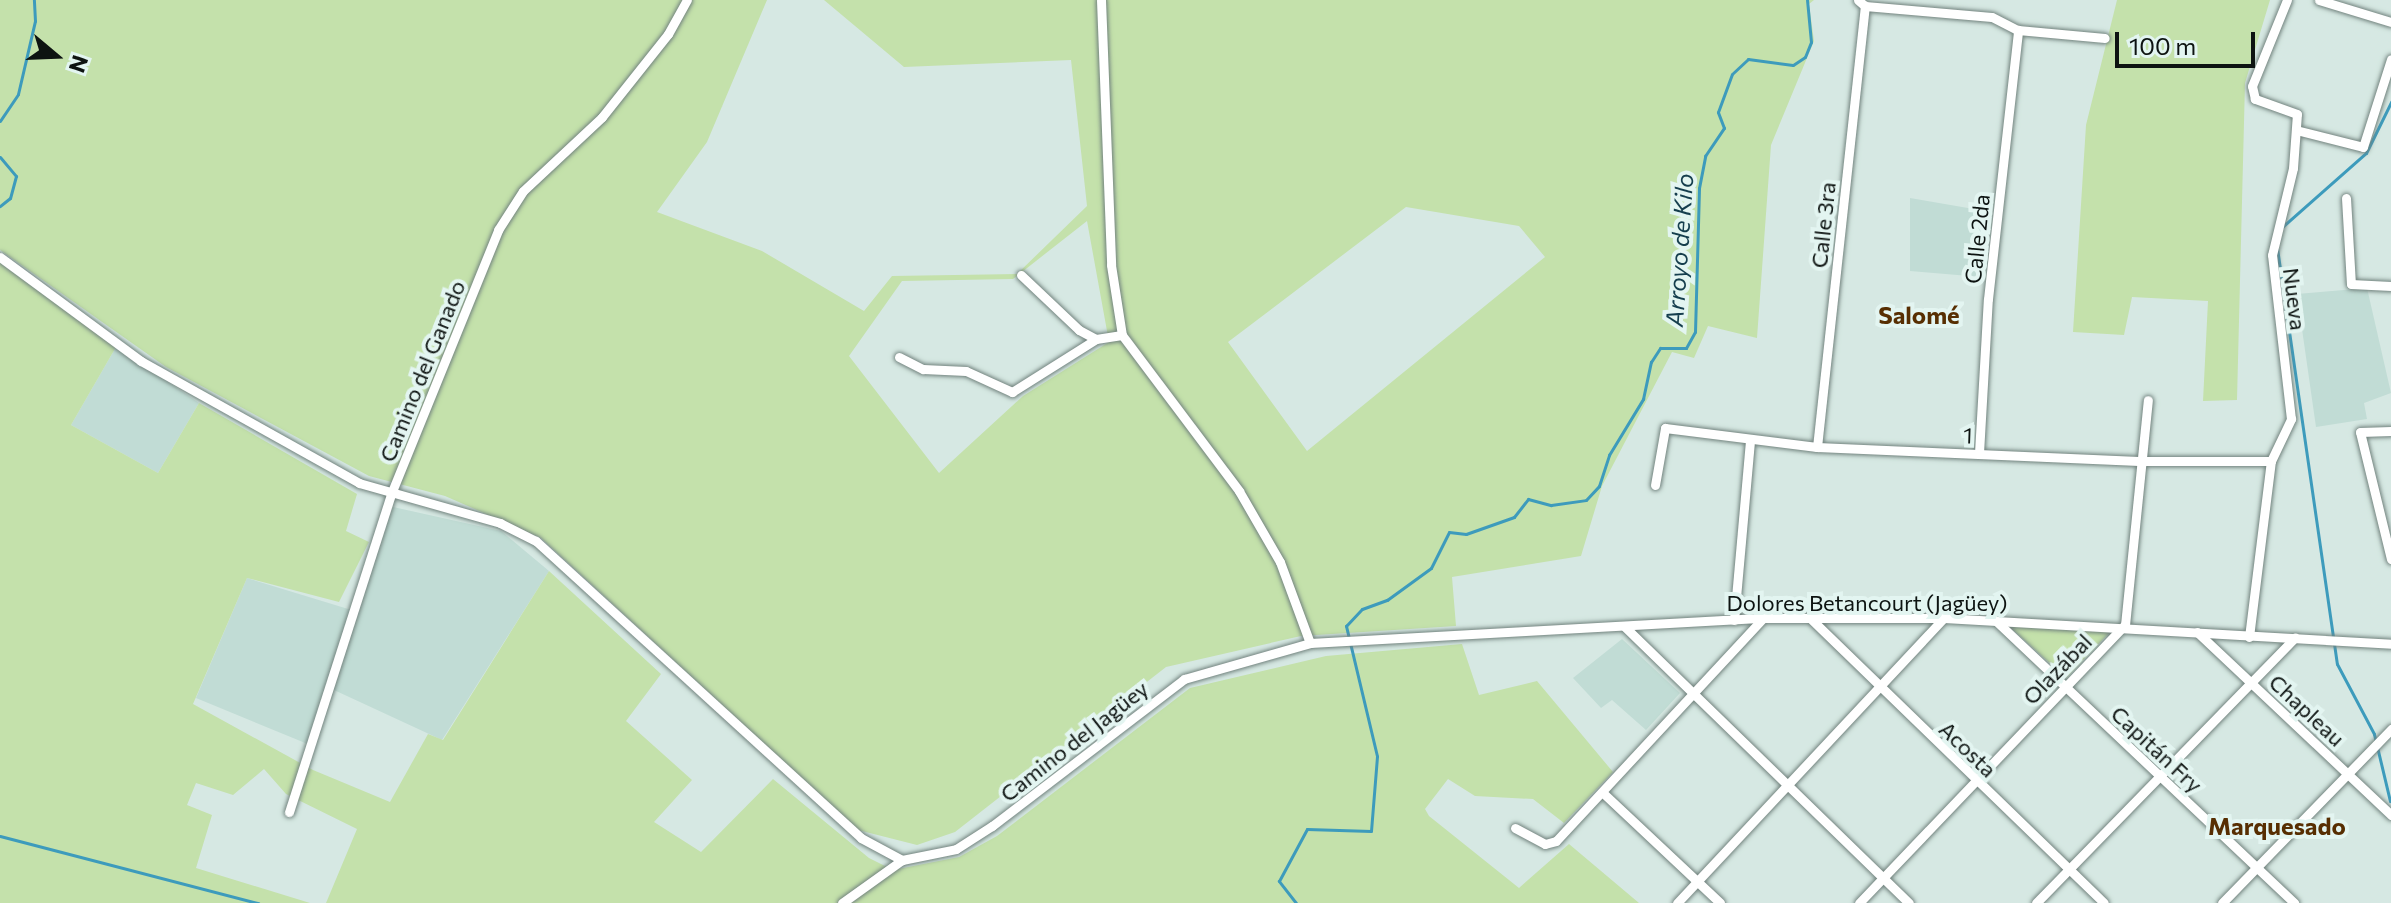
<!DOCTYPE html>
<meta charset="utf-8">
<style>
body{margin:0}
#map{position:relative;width:2391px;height:903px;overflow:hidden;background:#d6e8e3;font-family:Commissioner,sans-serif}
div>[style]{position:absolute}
.built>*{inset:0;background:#c1dcd5}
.green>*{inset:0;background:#c4e1ab}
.stream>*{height:3px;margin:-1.5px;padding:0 1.5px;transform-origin:1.5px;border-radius:1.5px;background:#3d9bbc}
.roads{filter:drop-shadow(0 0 2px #72837e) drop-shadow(0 0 2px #72837e)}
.minor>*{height:9px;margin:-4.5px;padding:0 4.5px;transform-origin:4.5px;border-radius:4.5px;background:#fff}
span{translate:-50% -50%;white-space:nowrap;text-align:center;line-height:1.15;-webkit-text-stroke:8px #e3f5f1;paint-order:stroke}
.street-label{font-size:22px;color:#0d1311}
.water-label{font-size:24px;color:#153e4d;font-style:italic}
.neighbourhood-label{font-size:24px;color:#572e02;font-weight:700}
.north{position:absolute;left:16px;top:16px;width:80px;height:80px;-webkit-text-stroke:6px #e3f5f1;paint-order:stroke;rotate:109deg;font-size:22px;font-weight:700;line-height:32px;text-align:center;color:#0d1311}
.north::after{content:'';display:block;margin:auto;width:28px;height:36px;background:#0d1311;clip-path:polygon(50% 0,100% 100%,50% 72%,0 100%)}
.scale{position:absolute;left:2115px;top:32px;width:140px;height:36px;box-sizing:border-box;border:4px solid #0d1311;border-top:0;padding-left:10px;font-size:24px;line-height:28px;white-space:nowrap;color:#0d1311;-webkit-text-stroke:6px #e3f5f1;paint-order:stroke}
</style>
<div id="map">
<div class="built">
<i style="clip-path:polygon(1910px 198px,1991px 212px,1981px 277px,1910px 271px)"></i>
<i style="clip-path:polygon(2367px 288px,2391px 393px,2364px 403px,2367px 419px,2316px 427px,2297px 294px)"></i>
<i style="clip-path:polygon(116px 347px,199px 403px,158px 473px,71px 425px)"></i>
<i style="clip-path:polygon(393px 507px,501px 531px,549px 571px,442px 740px,334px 690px,315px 747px,196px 698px,247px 578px,358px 612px)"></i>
<i style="clip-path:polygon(1622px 639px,1680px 693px,1646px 730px,1612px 700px,1601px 708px,1573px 678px)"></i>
</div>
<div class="green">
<i style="clip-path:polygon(evenodd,0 0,767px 0,707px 142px,657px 212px,762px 251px,864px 311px,892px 276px,1017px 274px,1087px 206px,1071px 60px,904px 67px,824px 0,1814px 0,1809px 4px,1814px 41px,1771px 145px,1757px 338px,1708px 326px,1694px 358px,1672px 352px,1602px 486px,1581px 556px,1452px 577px,1456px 626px,1301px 636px,1166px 667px,955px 832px,917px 845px,858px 830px,541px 538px,445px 496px,369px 476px,166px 367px,0 250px,0 0,1406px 207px,1519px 226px,1545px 257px,1307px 451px,1228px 342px,1406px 207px,0 0,1087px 221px,1109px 342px,1023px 396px,939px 473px,849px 356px,902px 281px,1013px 279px,1087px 221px)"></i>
<i style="clip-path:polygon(2117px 0,2270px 0,2245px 83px,2237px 400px,2203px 401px,2208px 301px,2132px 297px,2124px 335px,2073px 332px,2086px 125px)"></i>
<i style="clip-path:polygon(0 263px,116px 347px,71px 425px,158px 473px,199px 403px,357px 494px,346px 531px,369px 542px,339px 602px,247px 578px,193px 704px,313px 770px,390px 802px,428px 734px,443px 740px,549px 571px,661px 674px,626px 721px,692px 780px,654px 822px,701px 852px,773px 779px,869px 858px,893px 870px,959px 857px,997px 836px,1190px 688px,1326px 656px,1462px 644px,1479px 695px,1537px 681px,1613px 772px,1564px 823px,1533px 799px,1475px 796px,1448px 779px,1425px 809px,1429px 816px,1519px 888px,1569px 844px,1639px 903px,326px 903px,357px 829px,286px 794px,264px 769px,233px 795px,196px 783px,187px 805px,212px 815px,196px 868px,310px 903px,0 903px)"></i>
<i style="clip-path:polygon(2009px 626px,2111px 631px,2066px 678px)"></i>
</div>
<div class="stream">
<i style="left:0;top:121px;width:32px;rotate:-56deg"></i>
<i style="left:18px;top:94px;width:75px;rotate:-76.9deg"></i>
<i style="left:35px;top:21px;width:21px;rotate:-93deg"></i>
<i style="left:0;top:157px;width:25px;rotate:50deg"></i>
<i style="left:16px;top:176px;width:23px;rotate:105deg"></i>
<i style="left:10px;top:198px;width:13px;rotate:141deg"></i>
<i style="left:2282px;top:227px;width:112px;rotate:-41.4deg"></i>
<i style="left:2366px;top:153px;width:57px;rotate:-63.9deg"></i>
<i style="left:2277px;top:248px;width:420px;rotate:81.8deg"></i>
<i style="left:2337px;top:664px;width:79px;rotate:62.1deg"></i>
<i style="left:2374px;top:734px;width:69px;rotate:76.6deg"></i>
<i style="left:0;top:836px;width:267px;rotate:14.6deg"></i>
<i style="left:1296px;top:903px;width:28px;rotate:-128deg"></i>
<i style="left:1279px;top:881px;width:59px;rotate:-61.7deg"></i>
<i style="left:1307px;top:829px;width:64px;rotate:1.8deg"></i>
<i style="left:1371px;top:831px;width:75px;rotate:-85.4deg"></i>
<i style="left:1377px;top:756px;width:134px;rotate:-103.4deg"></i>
<i style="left:1346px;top:626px;width:23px;rotate:-47deg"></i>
<i style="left:1362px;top:609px;width:27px;rotate:-20deg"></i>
<i style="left:1387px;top:600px;width:54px;rotate:-36deg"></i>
<i style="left:1431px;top:568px;width:40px;rotate:-63.4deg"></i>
<i style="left:1449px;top:532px;width:17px;rotate:7deg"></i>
<i style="left:1466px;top:534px;width:51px;rotate:-19.5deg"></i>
<i style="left:1514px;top:517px;width:23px;rotate:-52deg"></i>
<i style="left:1528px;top:499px;width:24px;rotate:15deg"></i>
<i style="left:1551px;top:505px;width:35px;rotate:-8deg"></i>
<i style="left:1586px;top:500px;width:19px;rotate:-47deg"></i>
<i style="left:1599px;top:486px;width:33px;rotate:-72deg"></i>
<i style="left:1609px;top:455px;width:66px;rotate:-58.7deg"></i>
<i style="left:1643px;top:399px;width:38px;rotate:-78deg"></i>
<i style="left:1651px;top:362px;width:17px;rotate:-57deg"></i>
<i style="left:1660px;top:348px;width:26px"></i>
<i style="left:1686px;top:348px;width:18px;rotate:-61deg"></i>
<i style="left:1695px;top:332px;width:144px;rotate:-88.4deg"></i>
<i style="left:1699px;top:188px;width:33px;rotate:-79deg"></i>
<i style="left:1705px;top:156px;width:34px;rotate:-56deg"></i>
<i style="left:1724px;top:128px;width:17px;rotate:-111deg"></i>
<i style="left:1718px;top:112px;width:40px;rotate:-69.8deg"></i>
<i style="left:1732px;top:74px;width:22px;rotate:-43deg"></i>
<i style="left:1748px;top:59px;width:45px;rotate:7.6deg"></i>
<i style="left:1793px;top:65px;width:14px;rotate:-34deg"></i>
<i style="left:1805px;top:57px;width:16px;rotate:-68deg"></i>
<i style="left:1811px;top:42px;width:42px;rotate:-95.4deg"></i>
</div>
<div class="roads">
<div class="minor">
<i style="left:1101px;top:0;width:265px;rotate:87.8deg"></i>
<i style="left:1111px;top:265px;width:71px;rotate:81.1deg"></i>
<i style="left:1122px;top:335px;width:195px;rotate:53.1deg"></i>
<i style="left:1239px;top:491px;width:82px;rotate:60deg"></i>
<i style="left:1280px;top:562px;width:86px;rotate:69.7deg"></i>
<i style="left:1858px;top:0;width:9px;rotate:41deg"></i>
<i style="left:1865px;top:6px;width:127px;rotate:5deg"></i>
<i style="left:1992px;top:17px;width:29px;rotate:27deg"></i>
<i style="left:2018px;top:30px;width:87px;rotate:5.3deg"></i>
<i style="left:2319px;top:0;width:75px;rotate:17deg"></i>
<i style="left:2296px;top:130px;width:69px;rotate:14.2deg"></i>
<i style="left:2363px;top:147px;width:92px;rotate:-72.3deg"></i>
<i style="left:2346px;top:198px;width:86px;rotate:86.7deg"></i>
<i style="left:2351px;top:284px;width:40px;rotate:2.9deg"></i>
<i style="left:0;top:257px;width:175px;rotate:36.4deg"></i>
<i style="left:141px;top:361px;width:250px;rotate:29.2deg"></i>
<i style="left:359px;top:483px;width:147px;rotate:15.8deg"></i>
<i style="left:500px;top:523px;width:40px;rotate:26.6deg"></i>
<i style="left:536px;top:541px;width:440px;rotate:42.4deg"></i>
<i style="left:861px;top:838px;width:47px;rotate:28.2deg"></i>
<i style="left:1021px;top:275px;width:80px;rotate:43.5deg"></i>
<i style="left:1079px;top:330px;width:19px;rotate:28deg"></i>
<i style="left:899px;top:357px;width:27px;rotate:27deg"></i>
<i style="left:923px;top:369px;width:43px;rotate:2.7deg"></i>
<i style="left:966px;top:371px;width:51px;rotate:24.5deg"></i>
<i style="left:1012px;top:392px;width:99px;rotate:-32.2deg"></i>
<i style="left:1096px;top:339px;width:26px;rotate:-9deg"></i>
<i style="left:2391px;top:431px;width:31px;rotate:178deg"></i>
<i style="left:2360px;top:432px;width:131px;rotate:76.3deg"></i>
<i style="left:1817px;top:447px;width:444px;rotate:-83.8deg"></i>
<i style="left:1979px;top:453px;width:154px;rotate:-86.7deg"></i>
<i style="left:1988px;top:299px;width:271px;rotate:-83.6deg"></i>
<i style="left:1655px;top:485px;width:58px;rotate:-80deg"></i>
<i style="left:1665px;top:428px;width:153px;rotate:7.1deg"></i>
<i style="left:1817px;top:447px;width:322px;rotate:2.5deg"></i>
<i style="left:2139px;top:461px;width:132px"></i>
<i style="left:1810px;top:618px;width:409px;rotate:44.1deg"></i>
<i style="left:1734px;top:620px;width:179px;rotate:-84.9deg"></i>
<i style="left:1995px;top:620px;width:412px;rotate:43.4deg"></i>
<i style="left:1625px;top:627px;width:396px;rotate:44.2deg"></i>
<i style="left:2197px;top:632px;width:267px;rotate:43.3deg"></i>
<i style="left:2249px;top:637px;width:177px;rotate:-82.9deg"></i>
<i style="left:2271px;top:461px;width:47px;rotate:-64.5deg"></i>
<i style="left:2291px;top:419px;width:165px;rotate:-96.6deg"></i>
<i style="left:2272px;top:255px;width:89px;rotate:-76.4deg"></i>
<i style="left:2293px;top:168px;width:54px;rotate:-85.8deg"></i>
<i style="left:2297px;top:114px;width:45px;rotate:-160.3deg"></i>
<i style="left:2255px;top:99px;width:13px;rotate:-103deg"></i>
<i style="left:2252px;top:86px;width:93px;rotate:-67.9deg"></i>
<i style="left:1602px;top:792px;width:162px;rotate:43.2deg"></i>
<i style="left:289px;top:812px;width:334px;rotate:-72.2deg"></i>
<i style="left:391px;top:494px;width:285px;rotate:-67.9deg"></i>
<i style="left:498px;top:230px;width:46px;rotate:-57.3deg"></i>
<i style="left:523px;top:191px;width:108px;rotate:-43.1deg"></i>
<i style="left:602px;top:117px;width:106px;rotate:-51.5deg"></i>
<i style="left:668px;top:34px;width:39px;rotate:-61deg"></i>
<i style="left:1515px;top:828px;width:34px;rotate:28deg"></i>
<i style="left:1545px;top:844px;width:11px;rotate:-15deg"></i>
<i style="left:1556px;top:841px;width:304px;rotate:-47.1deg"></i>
<i style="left:842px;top:903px;width:74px;rotate:-35.6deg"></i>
<i style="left:902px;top:860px;width:55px;rotate:-11.5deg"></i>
<i style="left:956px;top:849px;width:43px;rotate:-32.6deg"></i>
<i style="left:992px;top:826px;width:242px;rotate:-37.4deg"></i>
<i style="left:1184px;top:679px;width:131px;rotate:-15.9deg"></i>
<i style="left:1310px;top:643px;width:454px;rotate:-3.2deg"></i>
<i style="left:1763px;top:618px;width:181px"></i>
<i style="left:1944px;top:618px;width:448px;rotate:3.3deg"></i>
<i style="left:1677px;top:903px;width:391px;rotate:-46.9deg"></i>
<i style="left:1859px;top:903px;width:385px;rotate:-46.3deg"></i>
<i style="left:2125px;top:625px;width:226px;rotate:-84.2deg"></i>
<i style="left:2036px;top:903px;width:371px;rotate:-45.7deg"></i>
<i style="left:2222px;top:903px;width:243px;rotate:-45.8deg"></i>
</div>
</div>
<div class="street-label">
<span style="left:1823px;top:225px;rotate:-84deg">Calle 3ra</span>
<span style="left:1977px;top:239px;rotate:-84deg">Calle 2da</span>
<span style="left:2295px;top:299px;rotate:83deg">Nueva</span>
<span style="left:422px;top:371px;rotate:-68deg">Camino del Ganado</span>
<span style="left:1968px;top:435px;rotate:2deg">1</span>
<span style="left:1867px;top:603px">Dolores Betancourt (Jagüey)</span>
<span style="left:2057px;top:669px;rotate:-46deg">Olazábal</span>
<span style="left:2307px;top:710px;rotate:43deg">Chapleau</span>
<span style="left:1074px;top:741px;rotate:-38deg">Camino del Jagüey</span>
<span style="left:1968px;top:749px;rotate:44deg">Acosta</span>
<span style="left:2157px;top:749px;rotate:43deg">Capitán Fry</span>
</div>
<div class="water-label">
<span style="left:1679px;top:250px;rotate:-86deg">Arroyo de Kilo</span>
</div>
<div class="neighbourhood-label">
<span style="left:1919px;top:315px">Salomé</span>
<span style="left:2277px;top:826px">Marquesado</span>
</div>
<div class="north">N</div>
<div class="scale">100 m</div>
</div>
